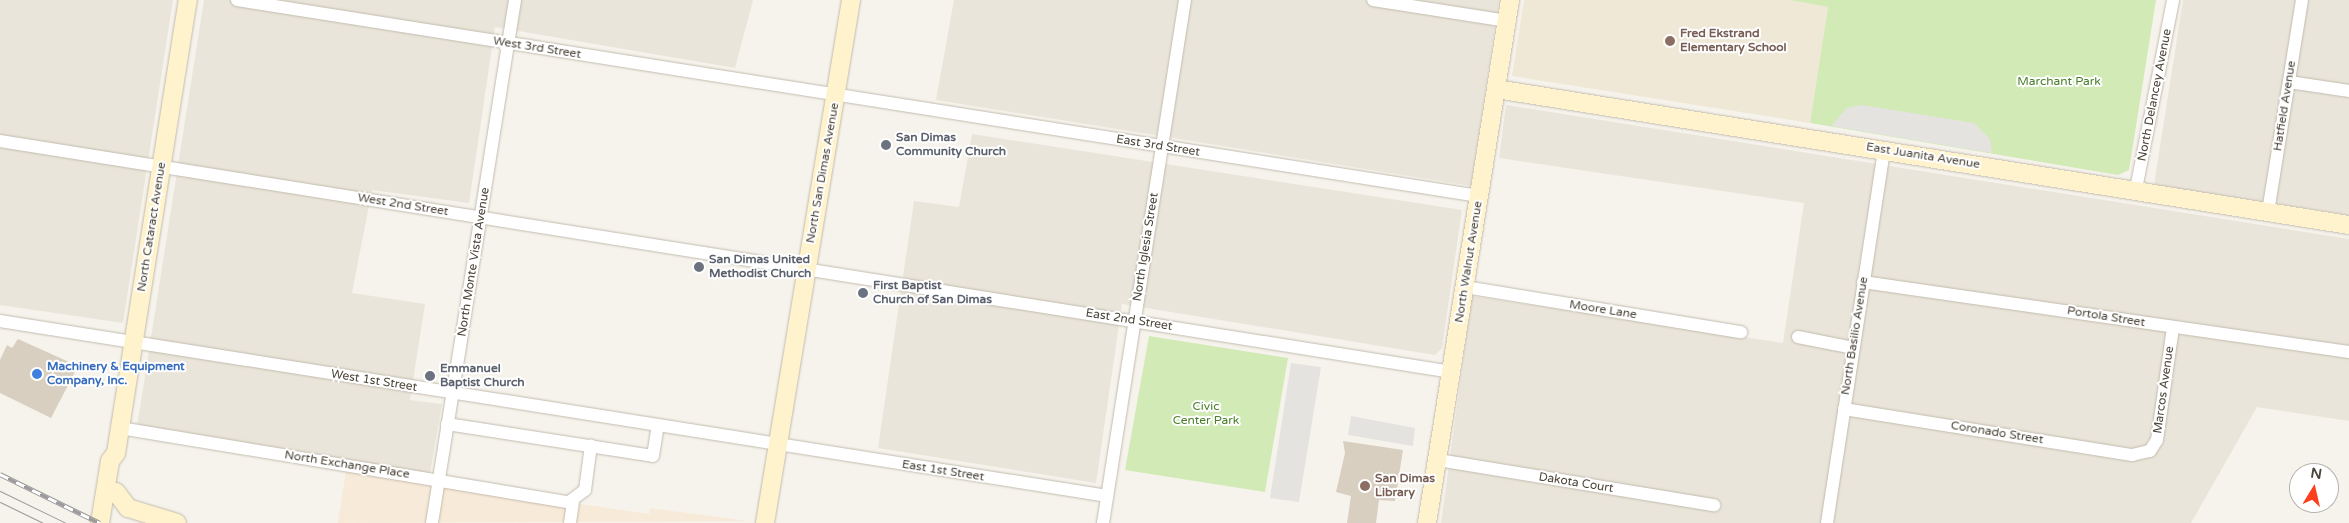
<!DOCTYPE html>
<style>
body{margin:0}
#map{position:relative;width:2349px;height:523px;overflow:hidden;background:#f6f3ec;font-family:"Varela Round",sans-serif}
div>[style]{position:absolute}
.residential>*{inset:0;background:#eae5da}
.commercial>*{inset:0;background:#f7ead8}
.education>*{inset:0;background:#efe8d6}
.green>*{inset:0;background:#d2eab5}
.parking>*{inset:0;background:#e5e3e0}
.building>*{inset:0;background:#d8cfc1}
.roads{filter:drop-shadow(0 0 1px #c2bbae) drop-shadow(0 0 1px #c2bbae)}
.street>*{height:12px;margin:-6px;padding:0 6px;transform-origin:6px;border-radius:6px;background:#fff}
.secondary>*{height:18px;margin:-9px;padding:0 9px;transform-origin:9px;border-radius:9px;background:#fff3cd}
.tram>*{height:1px;margin:-0.5px;padding:0 0.5px;transform-origin:0.5px;border-radius:0.5px;background:#9a9a9a}
.rail>*{height:5px;margin-top:-2.5px;transform-origin:0;background:repeating-linear-gradient(90deg,#fff 0 9px,#9a9a9a 0 18px);box-sizing:border-box;border-block:1px solid #9a9a9a}
.dots>*{width:14px;height:14px;translate:-50% -50%;box-sizing:border-box;border:2px solid #fff;border-radius:50%}
span{translate:-50% -50%;white-space:nowrap;text-align:center;line-height:1.15;-webkit-text-stroke:4px #fff;paint-order:stroke}
.education-label{font-size:12px;color:#785e54;font-weight:700}
.left{translate:0 -50%;text-align:left}
.street-label{font-size:12px;color:#4b4439}
.park-label{font-size:12px;color:#4a7f2a}
.worship-label{font-size:12px;color:#5b616d;font-weight:700}
.shop-label{font-size:12px;color:#366cbe;font-weight:700}
.north{position:absolute;left:2289px;top:463px;width:50px;height:50px;box-sizing:border-box;background:#fff;border:1px solid #b7b4b0;border-radius:50%;rotate:9deg;font-size:14px;font-weight:700;line-height:20px;text-align:center;color:#4b4439}
.north::after{content:'';display:block;margin:auto;width:18px;height:22px;background:#fc3f1d;clip-path:polygon(50% 0,100% 100%,50% 72%,0 100%)}
</style>
<div id="map">
<div class="residential">
<i style="clip-path:polygon(0 0,173px 0,123px 323px,0 305px)"></i>
<i style="clip-path:polygon(204px 0,753px 0,735px 68px,495px 27px,469px 203px,372px 190px,352px 293px,425px 304px,410px 400px,442px 404px,430px 474px,137px 427px)"></i>
<i style="clip-path:polygon(954px 0,1499px 0,1471px 186px,936px 100px)"></i>
<i style="clip-path:polygon(2183px 0,2349px 0,2349px 215px,2154px 185px)"></i>
<i style="clip-path:polygon(1506px 105px,2349px 239px,2349px 421px,2257px 407px,2191px 523px,1441px 523px,1472px 296px,1783px 343px,1804px 203px,1499px 158px)"></i>
<i style="clip-path:polygon(972px 134px,1462px 210px,1442px 348px,1435px 355px,1122px 304px,1096px 483px,878px 448px,914px 201px,959px 207px)"></i>
</div>
<div class="commercial">
<i style="clip-path:polygon(346px 470px,649px 514px,650px 508px,748px 521px,338px 523px)"></i>
</div>
<div class="education">
<i style="clip-path:polygon(1524px 0,1790px 0,1828px 7px,1810px 123px,1512px 76px)"></i>
</div>
<div class="green">
<i style="clip-path:polygon(1790px 0,2156px 0,2129px 170px,2118px 175px,1810px 123px,1828px 7px)"></i>
<i style="clip-path:polygon(1149px 336px,1288px 358px,1265px 492px,1125px 470px)"></i>
</div>
<div class="parking">
<i style="clip-path:polygon(1862px 105px,1974px 123px,1990px 139px,1992px 153px,1831px 126px,1847px 108px)"></i>
<i style="clip-path:polygon(1291px 363px,1321px 367px,1299px 502px,1270px 498px)"></i>
<i style="clip-path:polygon(1351px 416px,1415px 428px,1413px 446px,1348px 435px)"></i>
</div>
<div class="building">
<i style="clip-path:polygon(18px 339px,78px 366px,51px 418px,0 393px,0 360px,7px 345px,12px 348px)"></i>
<i style="clip-path:polygon(1343px 441px,1403px 450px,1395px 501px,1379px 500px,1376px 523px,1347px 523px,1351px 496px,1336px 492px,1345px 453px)"></i>
</div>
<div class="roads">
<div class="street">
<i style="left:237px;top:0;width:1257px;rotate:8.97deg"></i>
<i style="left:1373px;top:0;width:136px;rotate:8.9deg"></i>
<i style="left:2289px;top:82px;width:61px;rotate:8.5deg"></i>
<i style="left:0;top:141px;width:1470px;rotate:9.04deg"></i>
<i style="left:2136px;top:189px;width:193px;rotate:-78.9deg"></i>
<i style="left:2268px;top:212px;width:215px;rotate:-80.9deg"></i>
<i style="left:1863px;top:282px;width:491px;rotate:8.2deg"></i>
<i style="left:1465px;top:287px;width:280px;rotate:9.3deg"></i>
<i style="left:0;top:321px;width:1121px;rotate:8.98deg"></i>
<i style="left:1798px;top:337px;width:56px;rotate:11.3deg"></i>
<i style="left:1844px;top:409px;width:292px;rotate:9.1deg"></i>
<i style="left:2132px;top:455px;width:18px;rotate:-13deg"></i>
<i style="left:2150px;top:451px;width:13px;rotate:-58deg"></i>
<i style="left:2157px;top:440px;width:114px;rotate:-81.9deg"></i>
<i style="left:447px;top:424px;width:208px;rotate:8.8deg"></i>
<i style="left:653px;top:456px;width:30px;rotate:-81deg"></i>
<i style="left:120px;top:428px;width:455px;rotate:9.4deg"></i>
<i style="left:569px;top:502px;width:20px;rotate:-37deg"></i>
<i style="left:585px;top:490px;width:45px;rotate:-82.4deg"></i>
<i style="left:1438px;top:460px;width:280px;rotate:9.3deg"></i>
<i style="left:432px;top:523px;width:530px;rotate:-80.98deg"></i>
<i style="left:570px;top:523px;width:22px;rotate:-82deg"></i>
<i style="left:1103px;top:523px;width:529px;rotate:-81.09deg"></i>
<i style="left:1827px;top:523px;width:377px;rotate:-81.3deg"></i>
</div>
<div class="secondary">
<i style="left:1496px;top:89px;width:864px;rotate:9.06deg"></i>
<i style="left:116px;top:453px;width:459px;rotate:-81deg"></i>
<i style="left:116px;top:492px;width:20px;rotate:53deg"></i>
<i style="left:128px;top:508px;width:51px;rotate:17deg"></i>
<i style="left:100px;top:523px;width:63px;rotate:-80.8deg"></i>
<i style="left:110px;top:461px;width:10px;rotate:-53deg"></i>
<i style="left:765px;top:523px;width:530px;rotate:-80.66deg"></i>
<i style="left:1427px;top:523px;width:530px;rotate:-80.98deg"></i>
</div>
</div>
<div class="tram">
<i style="left:0;top:491px;width:73px;rotate:25.9deg"></i>
<i style="left:0;top:502px;width:48px;rotate:26deg"></i>
</div>
<div class="rail">
<i style="left:0;top:474px;width:111px;rotate:26.1deg"></i>
</div>
<div class="dots">
<i style="left:1670px;top:41px;background:#8d6e63"></i>
<i style="left:886px;top:145px;background:#6b7280"></i>
<i style="left:699px;top:267px;background:#6b7280"></i>
<i style="left:863px;top:293px;background:#6b7280"></i>
<i style="left:37px;top:374px;background:#3f7fe0"></i>
<i style="left:430px;top:376px;background:#6b7280"></i>
<i style="left:1365px;top:486px;background:#8d6e63"></i>
</div>
<div class="education-label">
<span class="left" style="left:1680px;top:41px">Fred Ekstrand<br>Elementary School</span>
<span class="left" style="left:1375px;top:486px">San Dimas<br>Library</span>
</div>
<div class="street-label">
<span style="left:537px;top:48px;rotate:9deg">West 3rd Street</span>
<span style="left:2155px;top:95px;rotate:-79deg">North Delancey Avenue</span>
<span style="left:2285px;top:106px;rotate:-81deg">Hatfield Avenue</span>
<span style="left:1158px;top:146px;rotate:9deg">East 3rd Street</span>
<span style="left:1923px;top:156px;rotate:9deg">East Juanita Avenue</span>
<span style="left:823px;top:173px;rotate:-80deg">North San Dimas Avenue</span>
<span style="left:403px;top:205px;rotate:9deg">West 2nd Street</span>
<span style="left:152px;top:227px;rotate:-81deg">North Cataract Avenue</span>
<span style="left:1146px;top:247px;rotate:-81deg">North Iglesia Street</span>
<span style="left:474px;top:262px;rotate:-81deg">North Monte Vista Avenue</span>
<span style="left:1469px;top:262px;rotate:-81deg">North Walnut Avenue</span>
<span style="left:1603px;top:310px;rotate:9deg">Moore Lane</span>
<span style="left:2106px;top:317px;rotate:9deg">Portola Street</span>
<span style="left:1129px;top:320px;rotate:9deg">East 2nd Street</span>
<span style="left:1855px;top:336px;rotate:-81deg">North Basilio Avenue</span>
<span style="left:374px;top:381px;rotate:9deg">West 1st Street</span>
<span style="left:2164px;top:390px;rotate:-82deg">Marcos Avenue</span>
<span style="left:1997px;top:433px;rotate:9deg">Coronado Street</span>
<span style="left:347px;top:465px;rotate:9deg">North Exchange Place</span>
<span style="left:943px;top:471px;rotate:9deg">East 1st Street</span>
<span style="left:1576px;top:483px;rotate:9deg">Dakota Court</span>
</div>
<div class="park-label">
<span style="left:2059px;top:82px">Marchant Park</span>
<span style="left:1206px;top:414px">Civic<br>Center Park</span>
</div>
<div class="worship-label">
<span class="left" style="left:896px;top:145px">San Dimas<br>Community Church</span>
<span class="left" style="left:709px;top:267px">San Dimas United<br>Methodist Church</span>
<span class="left" style="left:873px;top:293px">First Baptist<br>Church of San Dimas</span>
<span class="left" style="left:440px;top:376px">Emmanuel<br>Baptist Church</span>
</div>
<div class="shop-label">
<span class="left" style="left:47px;top:374px">Machinery &amp; Equipment<br>Company, Inc.</span>
</div>
<div class="north">N</div>
</div>
